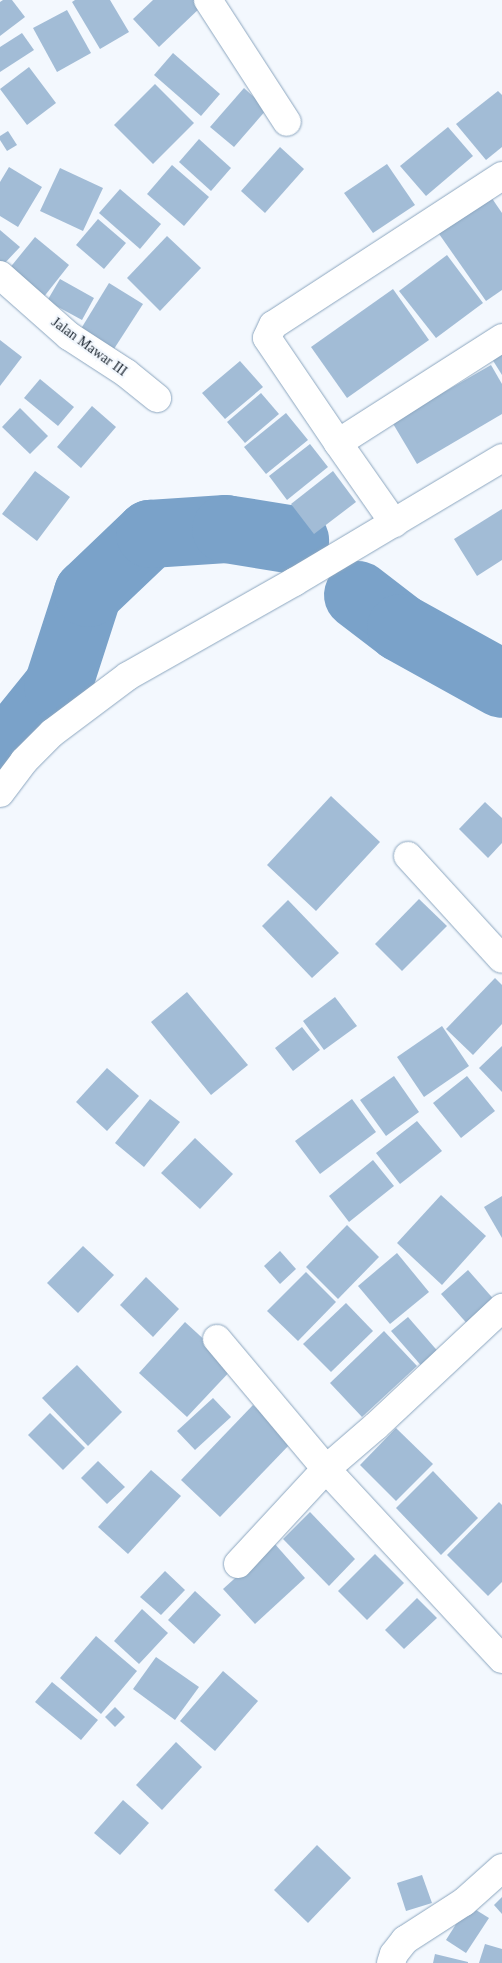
<!DOCTYPE html>
<style>
body{margin:0}
#map{position:relative;width:502px;height:1963px;overflow:hidden;background:#f3f8fe;font-family:"Times New Roman",serif}
div>[style]{position:absolute}
.river>*{height:68px;margin:-34px;padding:0 34px;transform-origin:34px;border-radius:34px;background:#7aa2c9}
.building>*{inset:0;background:#a2bcd6}
.roads{filter:drop-shadow(0 0 1px #8ca6bf) drop-shadow(0 0 1px #8ca6bf)}
.street>*{height:28px;margin:-14px;padding:0 14px;transform-origin:14px;border-radius:14px;background:#fff}
span{translate:-50% -50%;white-space:nowrap;text-align:center;line-height:1.15;-webkit-text-stroke:4px #f3f8fe;paint-order:stroke}
.street-label{font-size:14px;color:#18222c}
</style>
<div id="map">
<div class="river">
<i style="left:358px;top:595px;width:54px;rotate:37.5deg"></i>
<i style="left:401px;top:628px;width:115px;rotate:29deg"></i>
<i style="left:0;top:758px;width:92px;rotate:-51.1deg"></i>
<i style="left:58px;top:686px;width:98px;rotate:-72.1deg"></i>
<i style="left:88px;top:593px;width:86px;rotate:-43.6deg"></i>
<i style="left:150px;top:534px;width:76px;rotate:-3.8deg"></i>
<i style="left:226px;top:529px;width:70px;rotate:9.1deg"></i>
</div>
<div class="building">
<i style="clip-path:polygon(3px 0,12px 0,25px 17px,0 36px,0 2px)"></i>
<i style="clip-path:polygon(75px 0,110px 0,129px 32px,100px 49px,72px 2px)"></i>
<i style="clip-path:polygon(153px 0,196px 0,202px 6px,159px 47px,133px 19px)"></i>
<i style="clip-path:polygon(67px 10px,91px 53px,57px 72px,33px 28px)"></i>
<i style="clip-path:polygon(22px 33px,34px 50px,0 72px,0 47px)"></i>
<i style="clip-path:polygon(173px 53px,220px 94px,201px 116px,154px 75px)"></i>
<i style="clip-path:polygon(29px 67px,56px 103px,27px 125px,0 89px)"></i>
<i style="clip-path:polygon(155px 84px,194px 123px,153px 164px,114px 125px)"></i>
<i style="clip-path:polygon(244px 88px,267px 109px,234px 147px,210px 127px)"></i>
<i style="clip-path:polygon(498px 91px,502px 95px,502px 147px,486px 160px,456px 124px)"></i>
<i style="clip-path:polygon(448px 127px,473px 156px,426px 196px,400px 166px)"></i>
<i style="clip-path:polygon(8px 131px,17px 145px,7px 151px,0 140px,0 136px)"></i>
<i style="clip-path:polygon(199px 139px,231px 168px,211px 191px,179px 162px)"></i>
<i style="clip-path:polygon(280px 147px,304px 169px,265px 213px,241px 191px)"></i>
<i style="clip-path:polygon(387px 164px,415px 205px,373px 233px,344px 193px)"></i>
<i style="clip-path:polygon(172px 165px,209px 197px,184px 226px,147px 194px)"></i>
<i style="clip-path:polygon(9px 167px,42px 187px,18px 227px,0 216px,0 182px)"></i>
<i style="clip-path:polygon(60px 168px,103px 188px,83px 231px,40px 211px)"></i>
<i style="clip-path:polygon(120px 189px,161px 224px,140px 249px,99px 213px)"></i>
<i style="clip-path:polygon(489px 194px,502px 213px,502px 290px,486px 301px,437px 231px)"></i>
<i style="clip-path:polygon(98px 219px,126px 243px,104px 269px,76px 245px)"></i>
<i style="clip-path:polygon(0 230px,20px 247px,3px 265px,0 262px)"></i>
<i style="clip-path:polygon(167px 236px,201px 268px,160px 311px,127px 278px)"></i>
<i style="clip-path:polygon(35px 237px,69px 265px,39px 303px,4px 275px)"></i>
<i style="clip-path:polygon(447px 255px,483px 303px,436px 338px,399px 291px)"></i>
<i style="clip-path:polygon(60px 279px,94px 298px,82px 320px,47px 301px)"></i>
<i style="clip-path:polygon(109px 283px,143px 304px,112px 352px,79px 332px)"></i>
<i style="clip-path:polygon(393px 289px,429px 340px,347px 398px,311px 347px)"></i>
<i style="clip-path:polygon(0 340px,22px 357px,0 386px)"></i>
<i style="clip-path:polygon(502px 353px,502px 375px,492px 359px)"></i>
<i style="clip-path:polygon(240px 361px,263px 387px,225px 419px,202px 393px)"></i>
<i style="clip-path:polygon(491px 365px,502px 384px,502px 414px,417px 464px,392px 422px)"></i>
<i style="clip-path:polygon(40px 379px,74px 407px,58px 426px,24px 398px)"></i>
<i style="clip-path:polygon(261px 393px,279px 414px,245px 443px,227px 422px)"></i>
<i style="clip-path:polygon(92px 406px,116px 427px,81px 468px,57px 447px)"></i>
<i style="clip-path:polygon(20px 408px,48px 436px,30px 454px,2px 427px)"></i>
<i style="clip-path:polygon(286px 413px,308px 440px,266px 474px,244px 447px)"></i>
<i style="clip-path:polygon(310px 444px,328px 467px,287px 500px,269px 476px)"></i>
<i style="clip-path:polygon(35px 471px,70px 497px,37px 541px,2px 514px)"></i>
<i style="clip-path:polygon(333px 471px,356px 502px,314px 534px,291px 504px)"></i>
<i style="clip-path:polygon(502px 509px,502px 560px,477px 576px,454px 539px)"></i>
<i style="clip-path:polygon(331px 796px,380px 842px,316px 911px,267px 865px)"></i>
<i style="clip-path:polygon(485px 802px,502px 818px,502px 843px,488px 858px,459px 829px)"></i>
<i style="clip-path:polygon(419px 899px,447px 926px,402px 971px,375px 944px)"></i>
<i style="clip-path:polygon(288px 900px,339px 953px,312px 978px,262px 926px)"></i>
<i style="clip-path:polygon(495px 978px,502px 985px,502px 1024px,473px 1055px,446px 1029px)"></i>
<i style="clip-path:polygon(187px 992px,248px 1065px,211px 1095px,151px 1022px)"></i>
<i style="clip-path:polygon(335px 997px,357px 1026px,324px 1050px,303px 1021px)"></i>
<i style="clip-path:polygon(442px 1026px,469px 1066px,424px 1097px,397px 1057px)"></i>
<i style="clip-path:polygon(302px 1027px,320px 1050px,293px 1071px,275px 1048px)"></i>
<i style="clip-path:polygon(502px 1046px,502px 1092px,479px 1068px)"></i>
<i style="clip-path:polygon(107px 1068px,139px 1096px,107px 1131px,76px 1102px)"></i>
<i style="clip-path:polygon(394px 1076px,419px 1112px,386px 1136px,360px 1100px)"></i>
<i style="clip-path:polygon(467px 1076px,495px 1111px,461px 1138px,433px 1103px)"></i>
<i style="clip-path:polygon(150px 1099px,180px 1122px,144px 1167px,115px 1143px)"></i>
<i style="clip-path:polygon(352px 1099px,376px 1132px,320px 1174px,295px 1141px)"></i>
<i style="clip-path:polygon(417px 1121px,442px 1151px,400px 1184px,376px 1153px)"></i>
<i style="clip-path:polygon(195px 1138px,233px 1174px,200px 1209px,161px 1173px)"></i>
<i style="clip-path:polygon(373px 1160px,394px 1186px,349px 1222px,329px 1196px)"></i>
<i style="clip-path:polygon(441px 1195px,486px 1236px,442px 1285px,397px 1243px)"></i>
<i style="clip-path:polygon(502px 1196px,502px 1238px,484px 1207px)"></i>
<i style="clip-path:polygon(347px 1225px,379px 1257px,338px 1299px,306px 1267px)"></i>
<i style="clip-path:polygon(83px 1246px,114px 1275px,78px 1313px,47px 1283px)"></i>
<i style="clip-path:polygon(280px 1251px,296px 1269px,280px 1284px,264px 1266px)"></i>
<i style="clip-path:polygon(397px 1253px,429px 1292px,390px 1324px,358px 1286px)"></i>
<i style="clip-path:polygon(468px 1270px,497px 1303px,470px 1327px,441px 1294px)"></i>
<i style="clip-path:polygon(306px 1272px,336px 1302px,298px 1341px,267px 1311px)"></i>
<i style="clip-path:polygon(146px 1277px,179px 1309px,153px 1337px,120px 1305px)"></i>
<i style="clip-path:polygon(346px 1303px,373px 1331px,331px 1372px,303px 1344px)"></i>
<i style="clip-path:polygon(408px 1317px,441px 1355px,425px 1370px,391px 1331px)"></i>
<i style="clip-path:polygon(185px 1322px,234px 1367px,187px 1417px,139px 1373px)"></i>
<i style="clip-path:polygon(384px 1331px,417px 1366px,362px 1417px,330px 1383px)"></i>
<i style="clip-path:polygon(77px 1365px,122px 1412px,88px 1446px,42px 1398px)"></i>
<i style="clip-path:polygon(213px 1398px,231px 1417px,195px 1450px,177px 1431px)"></i>
<i style="clip-path:polygon(253px 1405px,292px 1442px,220px 1517px,181px 1480px)"></i>
<i style="clip-path:polygon(50px 1413px,85px 1448px,63px 1470px,28px 1435px)"></i>
<i style="clip-path:polygon(396px 1428px,433px 1464px,396px 1501px,360px 1465px)"></i>
<i style="clip-path:polygon(98px 1461px,125px 1487px,107px 1504px,81px 1478px)"></i>
<i style="clip-path:polygon(151px 1470px,181px 1496px,128px 1554px,98px 1527px)"></i>
<i style="clip-path:polygon(433px 1471px,478px 1518px,441px 1555px,396px 1508px)"></i>
<i style="clip-path:polygon(499px 1502px,502px 1505px,502px 1582px,488px 1596px,447px 1555px)"></i>
<i style="clip-path:polygon(310px 1512px,355px 1559px,329px 1586px,283px 1539px)"></i>
<i style="clip-path:polygon(274px 1543px,305px 1578px,255px 1624px,223px 1589px)"></i>
<i style="clip-path:polygon(375px 1554px,404px 1583px,367px 1620px,338px 1591px)"></i>
<i style="clip-path:polygon(165px 1571px,185px 1590px,161px 1615px,140px 1597px)"></i>
<i style="clip-path:polygon(195px 1591px,221px 1615px,194px 1644px,168px 1620px)"></i>
<i style="clip-path:polygon(417px 1598px,437px 1618px,404px 1649px,385px 1630px)"></i>
<i style="clip-path:polygon(142px 1609px,168px 1633px,139px 1664px,114px 1641px)"></i>
<i style="clip-path:polygon(96px 1636px,137px 1671px,101px 1714px,60px 1678px)"></i>
<i style="clip-path:polygon(156px 1657px,199px 1687px,175px 1720px,133px 1689px)"></i>
<i style="clip-path:polygon(223px 1671px,258px 1701px,215px 1751px,180px 1721px)"></i>
<i style="clip-path:polygon(52px 1682px,98px 1720px,81px 1740px,35px 1702px)"></i>
<i style="clip-path:polygon(115px 1707px,125px 1717px,115px 1727px,105px 1717px)"></i>
<i style="clip-path:polygon(176px 1742px,202px 1767px,162px 1810px,136px 1785px)"></i>
<i style="clip-path:polygon(123px 1800px,149px 1823px,120px 1855px,94px 1833px)"></i>
<i style="clip-path:polygon(317px 1845px,351px 1878px,308px 1923px,274px 1890px)"></i>
<i style="clip-path:polygon(422px 1875px,432px 1903px,406px 1911px,397px 1883px)"></i>
<i style="clip-path:polygon(502px 1897px,502px 1914px,494px 1905px)"></i>
<i style="clip-path:polygon(468px 1905px,489px 1918px,466px 1953px,446px 1940px)"></i>
<i style="clip-path:polygon(485px 1944px,502px 1949px,502px 1963px,479px 1963px)"></i>
<i style="clip-path:polygon(435px 1954px,468px 1962px,468px 1963px,433px 1963px)"></i>
</div>
<div class="roads">
<div class="street">
<i style="left:208px;top:0;width:145px;rotate:57.1deg"></i>
<i style="left:502px;top:176px;width:273px;rotate:146.9deg"></i>
<i style="left:273px;top:325px;width:14px;rotate:115deg"></i>
<i style="left:267px;top:338px;width:127px;rotate:55.9deg"></i>
<i style="left:338px;top:443px;width:195px;rotate:-32.6deg"></i>
<i style="left:0;top:275px;width:92px;rotate:41.5deg"></i>
<i style="left:69px;top:336px;width:68px;rotate:33deg"></i>
<i style="left:126px;top:373px;width:40px;rotate:39deg"></i>
<i style="left:338px;top:443px;width:98px;rotate:55deg"></i>
<i style="left:0;top:793px;width:40px;rotate:-53deg"></i>
<i style="left:24px;top:761px;width:40px;rotate:-45deg"></i>
<i style="left:52px;top:733px;width:95px;rotate:-36.9deg"></i>
<i style="left:128px;top:676px;width:191px;rotate:-29.5deg"></i>
<i style="left:294px;top:582px;width:242px;rotate:-30.8deg"></i>
<i style="left:408px;top:856px;width:139px;rotate:47.6deg"></i>
<i style="left:217px;top:1339px;width:170px;rotate:50deg"></i>
<i style="left:326px;top:1469px;width:259px;rotate:47.2deg"></i>
<i style="left:238px;top:1564px;width:129px;rotate:-47.2deg"></i>
<i style="left:326px;top:1469px;width:66px;rotate:-40.7deg"></i>
<i style="left:376px;top:1426px;width:173px;rotate:-43.1deg"></i>
<i style="left:391px;top:1963px;width:9px;rotate:-72deg"></i>
<i style="left:394px;top:1954px;width:18px;rotate:-52deg"></i>
<i style="left:405px;top:1940px;width:70px;rotate:-32.8deg"></i>
<i style="left:464px;top:1902px;width:51px;rotate:-41.8deg"></i>
</div>
</div>
<div class="street-label">
<span style="left:89px;top:347px;rotate:36deg">Jalan Mawar III</span>
</div>
</div>
